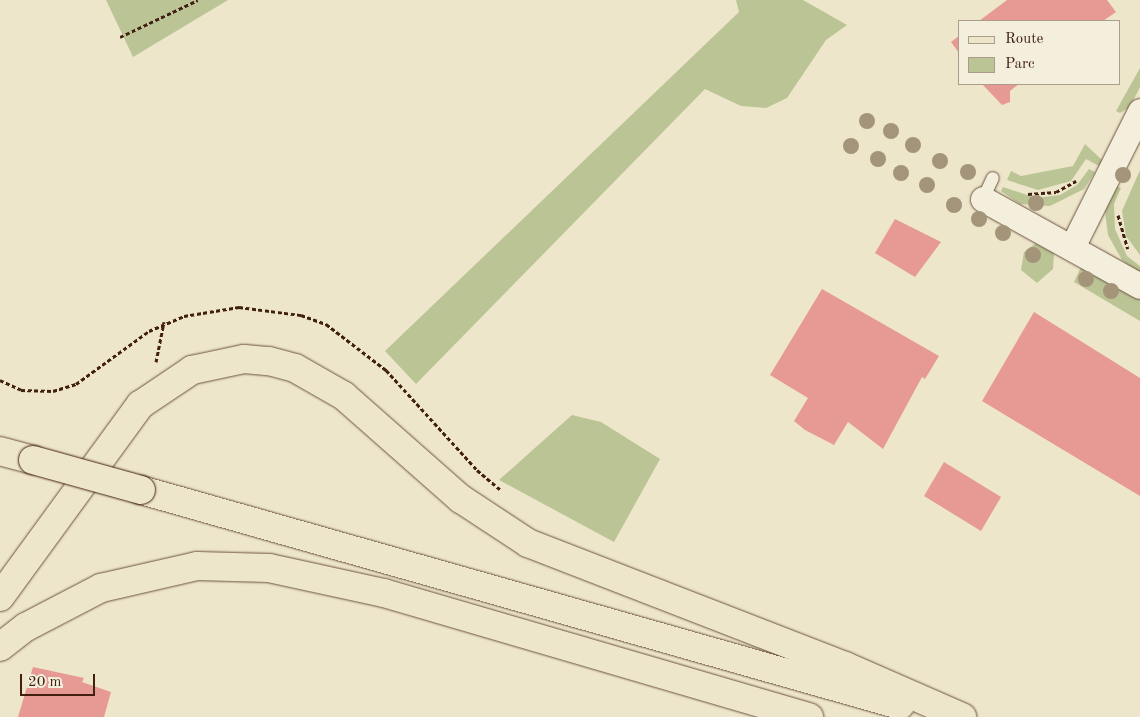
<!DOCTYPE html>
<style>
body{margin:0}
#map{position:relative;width:1140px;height:717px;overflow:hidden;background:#eee6ca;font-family:"Old Standard TT",serif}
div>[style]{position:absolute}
.green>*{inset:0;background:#bbc495}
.building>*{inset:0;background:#e69a93}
.path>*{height:3px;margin-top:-1.5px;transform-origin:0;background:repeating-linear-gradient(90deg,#412012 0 4px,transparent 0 6.5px)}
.roads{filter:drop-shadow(0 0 1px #6c5240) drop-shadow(0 0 1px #6c5240)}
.lane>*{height:12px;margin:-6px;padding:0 6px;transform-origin:6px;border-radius:6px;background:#f4efdd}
.street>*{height:25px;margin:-12.5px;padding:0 12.5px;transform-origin:12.5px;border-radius:12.5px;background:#f4efdd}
.primary>*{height:28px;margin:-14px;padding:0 14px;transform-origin:14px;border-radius:14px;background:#eee6ca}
.bridges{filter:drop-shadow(0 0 1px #412012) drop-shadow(0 0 1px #412012)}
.primary-bridge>*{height:28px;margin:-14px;padding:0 14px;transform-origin:14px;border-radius:14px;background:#eee6ca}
.trees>*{width:16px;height:16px;margin:-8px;border-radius:50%;background:#a3947a}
span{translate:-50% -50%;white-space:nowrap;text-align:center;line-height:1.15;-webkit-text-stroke:4.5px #f4efdd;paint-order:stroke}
.legend{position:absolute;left:958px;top:20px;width:162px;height:65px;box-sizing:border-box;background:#f4efdd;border:1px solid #ac9c8c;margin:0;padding:6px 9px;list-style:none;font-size:15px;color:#412012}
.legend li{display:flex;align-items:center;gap:10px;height:25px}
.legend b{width:25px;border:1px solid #ac9c8c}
.scale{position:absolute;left:20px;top:674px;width:75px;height:22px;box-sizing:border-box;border:2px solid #412012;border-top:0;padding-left:6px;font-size:15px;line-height:18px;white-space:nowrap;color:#412012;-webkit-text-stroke:4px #f4efdd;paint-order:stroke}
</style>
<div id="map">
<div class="green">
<i style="clip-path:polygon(106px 0,228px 0,133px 57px)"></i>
<i style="clip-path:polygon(736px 0,803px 0,847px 25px,826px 40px,787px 98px,766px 108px,741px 106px,705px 89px,416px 384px,385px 351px,739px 12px)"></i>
<i style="clip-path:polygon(1140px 68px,1140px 87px,1130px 107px,1120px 113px,1116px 111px)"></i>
<i style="clip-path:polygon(1085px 144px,1102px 160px,1099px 166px,1086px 159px,1071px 181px,1038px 190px,1007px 180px,1011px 171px,1021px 176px,1073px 166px)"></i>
<i style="clip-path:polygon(1089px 169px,1095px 172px,1084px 189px,1050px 206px,1020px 204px,1001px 191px,1003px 187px,1036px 198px,1060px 195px,1077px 185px)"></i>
<i style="clip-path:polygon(1140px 170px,1140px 255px,1126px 236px,1122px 211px)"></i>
<i style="clip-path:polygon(1114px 185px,1121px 188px,1114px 204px,1115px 229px,1127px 256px,1140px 266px,1140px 274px,1122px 260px,1108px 235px,1105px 212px)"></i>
<i style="clip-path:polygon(1036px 243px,1054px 253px,1053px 269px,1037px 283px,1021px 270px,1024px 252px)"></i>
<i style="clip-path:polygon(1082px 265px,1140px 298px,1140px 321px,1074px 282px)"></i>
<i style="clip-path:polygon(572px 415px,601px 422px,660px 459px,614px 542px,499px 480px)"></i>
</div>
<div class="building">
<i style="clip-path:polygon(1007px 0,1107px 0,1116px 12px,1103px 21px,979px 21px)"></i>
<i style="clip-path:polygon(959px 36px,959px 53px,951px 42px)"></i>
<i style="clip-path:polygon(982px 84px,1019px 84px,1010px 91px,1010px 102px,1002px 105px)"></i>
<i style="clip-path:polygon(895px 219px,941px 242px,915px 277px,875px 253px)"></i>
<i style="clip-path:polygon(822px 289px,939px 356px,925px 379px,922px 377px,883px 449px,848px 422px,834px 445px,805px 430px,794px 421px,808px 398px,770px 375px)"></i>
<i style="clip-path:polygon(1034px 312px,1140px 378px,1140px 496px,982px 401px)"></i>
<i style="clip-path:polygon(944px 462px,1001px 497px,981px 531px,924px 496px)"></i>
<i style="clip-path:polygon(33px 667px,84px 678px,82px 682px,111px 692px,104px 717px,18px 717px)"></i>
</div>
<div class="path">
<i style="left:120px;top:37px;width:86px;rotate:-25.4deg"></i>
<i style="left:1028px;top:194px;width:28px;rotate:-4deg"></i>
<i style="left:1056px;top:192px;width:23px;rotate:-29deg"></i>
<i style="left:1118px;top:215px;width:35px;rotate:74deg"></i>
<i style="left:156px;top:362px;width:41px;rotate:-78.7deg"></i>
<i style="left:0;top:380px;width:23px;rotate:25deg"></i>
<i style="left:21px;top:390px;width:32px;rotate:2deg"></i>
<i style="left:53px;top:391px;width:24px;rotate:-17deg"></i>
<i style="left:76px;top:384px;width:90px;rotate:-36deg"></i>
<i style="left:149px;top:331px;width:38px;rotate:-23deg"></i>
<i style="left:184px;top:316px;width:56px;rotate:-9.3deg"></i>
<i style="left:239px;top:307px;width:63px;rotate:7.4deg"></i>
<i style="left:301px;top:315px;width:27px;rotate:20deg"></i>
<i style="left:326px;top:324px;width:76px;rotate:37.5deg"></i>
<i style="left:386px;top:370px;width:135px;rotate:47.7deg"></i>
<i style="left:477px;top:470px;width:30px;rotate:40deg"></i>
</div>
<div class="roads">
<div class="lane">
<i style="left:983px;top:199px;width:23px;rotate:-65deg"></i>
</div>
<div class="street">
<i style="left:983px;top:199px;width:179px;rotate:29deg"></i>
<i style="left:1072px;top:247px;width:152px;rotate:-63.4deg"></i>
</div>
<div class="primary">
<i style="left:0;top:451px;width:34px;rotate:15deg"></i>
<i style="left:141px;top:490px;width:789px;rotate:15.82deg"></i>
<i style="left:0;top:597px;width:238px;rotate:-53.9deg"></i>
<i style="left:140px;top:405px;width:63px;rotate:-33.9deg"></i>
<i style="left:192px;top:370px;width:53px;rotate:-11.9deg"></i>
<i style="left:244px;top:359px;width:25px;rotate:5deg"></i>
<i style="left:269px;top:361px;width:27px;rotate:15deg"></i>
<i style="left:295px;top:368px;width:56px;rotate:29.7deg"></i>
<i style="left:344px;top:396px;width:156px;rotate:41.4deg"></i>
<i style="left:461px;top:499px;width:80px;rotate:33.3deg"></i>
<i style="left:528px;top:543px;width:340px;rotate:21.2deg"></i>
<i style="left:845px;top:666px;width:128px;rotate:23.6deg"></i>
<i style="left:0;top:647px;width:33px;rotate:-38deg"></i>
<i style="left:26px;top:627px;width:85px;rotate:-27.5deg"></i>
<i style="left:101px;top:588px;width:98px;rotate:-12.9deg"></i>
<i style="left:197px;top:566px;width:72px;rotate:1.6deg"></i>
<i style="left:269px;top:568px;width:118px;rotate:12.3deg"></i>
<i style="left:384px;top:593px;width:443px;rotate:16.3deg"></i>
</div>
</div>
<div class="bridges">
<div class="primary-bridge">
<i style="left:33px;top:460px;width:112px;rotate:15.5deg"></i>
</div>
</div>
<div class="trees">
<i style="left:867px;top:121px"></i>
<i style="left:891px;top:131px"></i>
<i style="left:913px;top:145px"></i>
<i style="left:851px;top:146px"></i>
<i style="left:878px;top:159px"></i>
<i style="left:940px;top:161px"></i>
<i style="left:968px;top:172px"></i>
<i style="left:901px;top:173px"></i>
<i style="left:1123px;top:175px"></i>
<i style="left:927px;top:185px"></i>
<i style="left:1036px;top:203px"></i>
<i style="left:954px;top:205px"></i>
<i style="left:979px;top:219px"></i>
<i style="left:1003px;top:233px"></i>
<i style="left:1033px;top:255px"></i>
<i style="left:1086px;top:279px"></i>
<i style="left:1111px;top:291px"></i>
</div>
<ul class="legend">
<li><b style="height:6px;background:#eee6ca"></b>Route</li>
<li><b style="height:14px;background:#bbc495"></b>Parc</li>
</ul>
<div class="scale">20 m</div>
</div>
